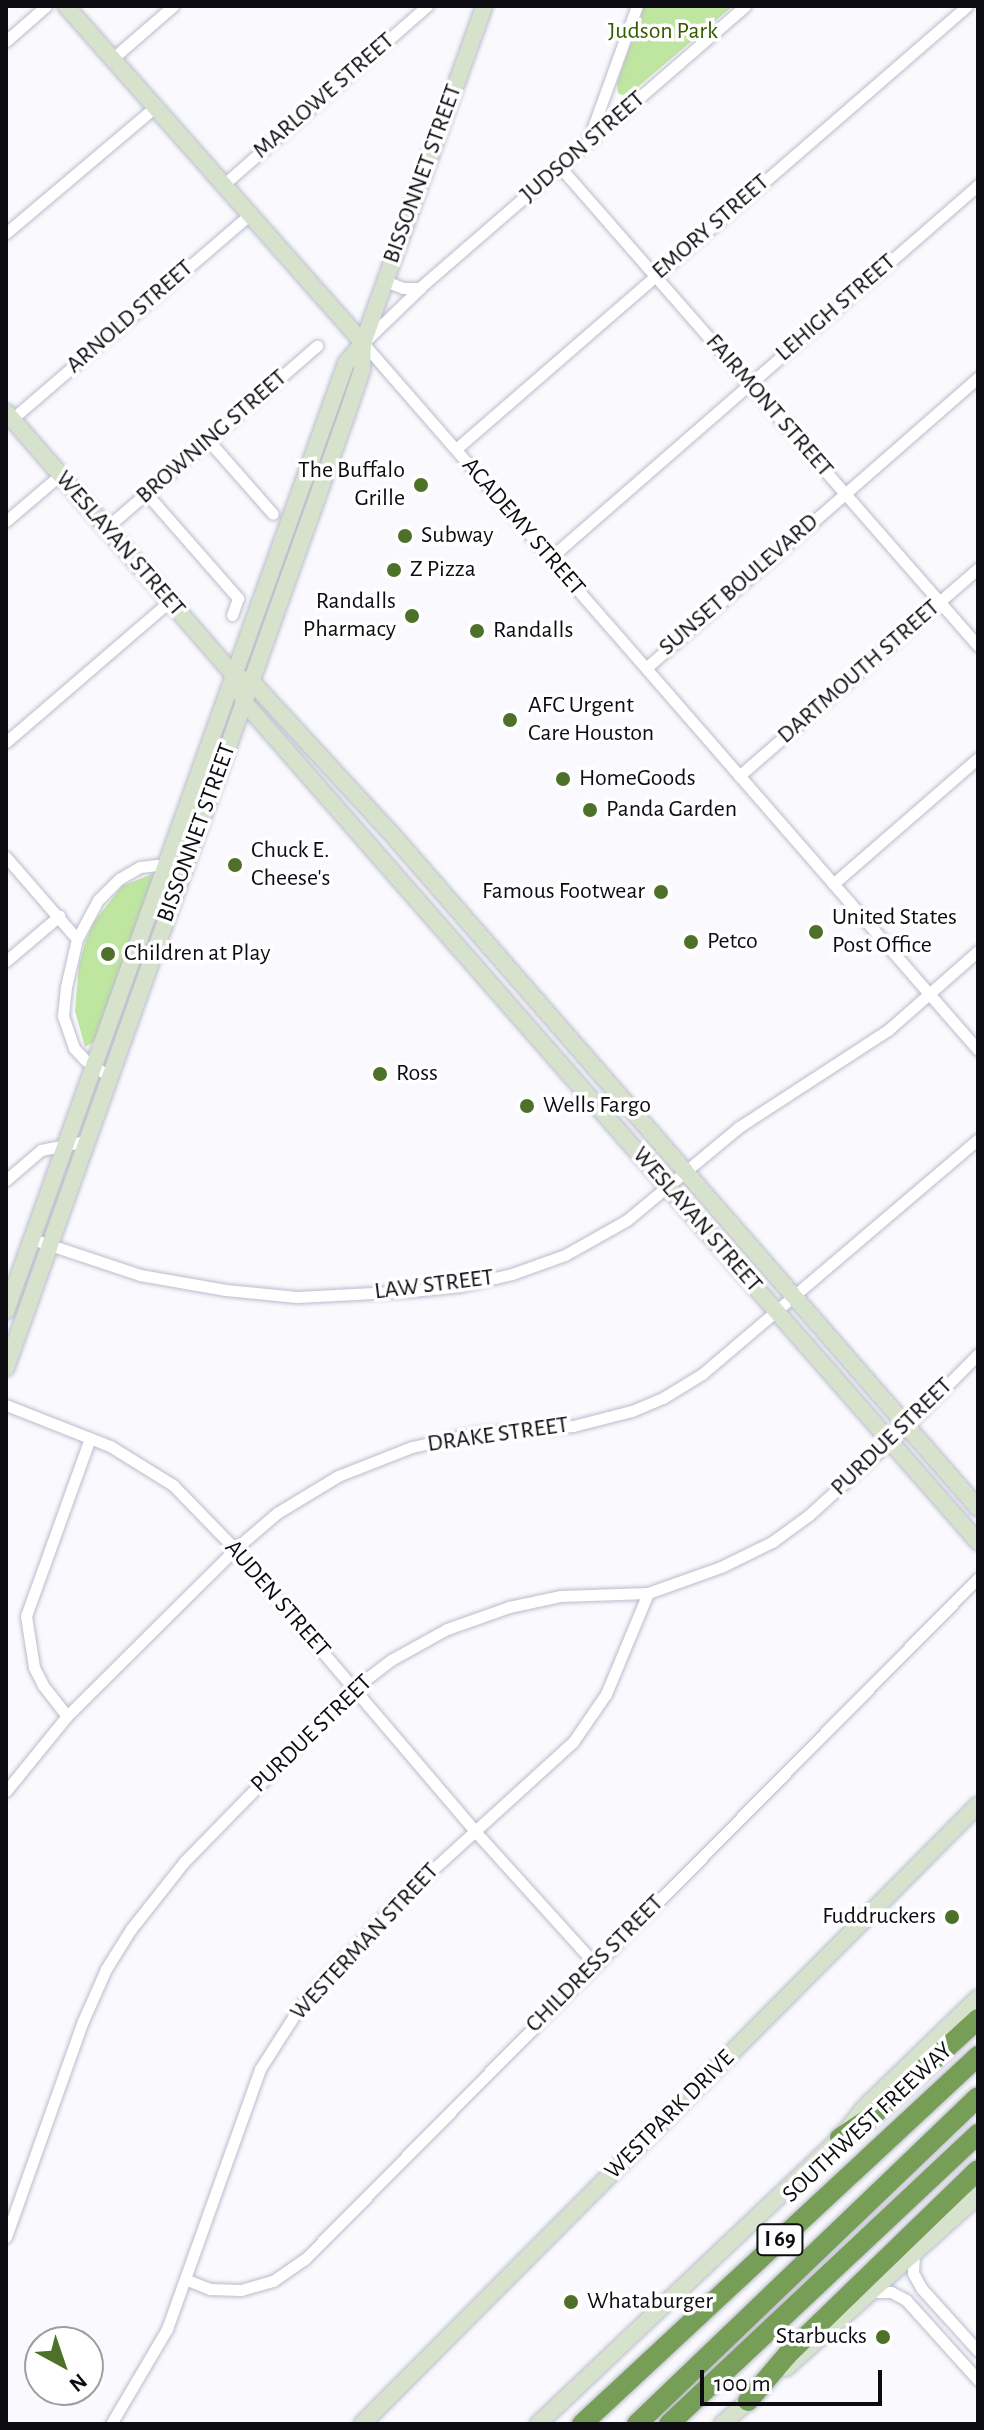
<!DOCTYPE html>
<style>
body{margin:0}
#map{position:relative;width:984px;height:2430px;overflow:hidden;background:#fafafe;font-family:"Alegreya Sans",sans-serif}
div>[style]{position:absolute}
.green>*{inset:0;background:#bfe6a0}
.roads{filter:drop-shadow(0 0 2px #bcbccd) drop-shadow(0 0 2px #bcbccd)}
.street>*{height:11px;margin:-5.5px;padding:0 5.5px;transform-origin:5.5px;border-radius:5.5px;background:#fff}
.secondary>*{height:16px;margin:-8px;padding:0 8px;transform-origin:8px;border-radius:8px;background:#d6e2cc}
.highway>*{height:20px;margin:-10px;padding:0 10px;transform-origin:10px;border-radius:10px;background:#779e56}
.dots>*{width:22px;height:22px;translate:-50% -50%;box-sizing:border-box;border:4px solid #fff;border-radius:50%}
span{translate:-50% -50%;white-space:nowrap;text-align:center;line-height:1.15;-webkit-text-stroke:7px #fff;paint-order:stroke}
.shield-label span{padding:2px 6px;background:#fff;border:2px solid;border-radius:6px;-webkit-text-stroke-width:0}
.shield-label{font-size:22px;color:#0c0c12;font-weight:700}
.park-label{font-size:24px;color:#355b00}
.street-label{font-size:24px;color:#0c0c12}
.poi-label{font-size:24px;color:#0c0c12}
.right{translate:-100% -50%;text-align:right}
.left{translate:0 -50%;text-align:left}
.frame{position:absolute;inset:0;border:8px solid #0c0c12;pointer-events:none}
.north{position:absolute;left:24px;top:2326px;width:80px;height:80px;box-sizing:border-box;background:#fff;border:2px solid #9e9ea0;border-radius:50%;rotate:140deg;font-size:22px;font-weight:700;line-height:32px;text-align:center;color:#0c0c12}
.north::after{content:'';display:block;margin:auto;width:28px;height:36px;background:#4e712a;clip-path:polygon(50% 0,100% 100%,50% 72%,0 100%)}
.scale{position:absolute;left:700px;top:2370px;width:182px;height:36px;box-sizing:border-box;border:4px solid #0c0c12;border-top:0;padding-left:10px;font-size:24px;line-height:28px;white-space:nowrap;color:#0c0c12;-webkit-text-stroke:6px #fff;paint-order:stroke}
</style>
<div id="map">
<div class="green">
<i style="clip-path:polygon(644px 6px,733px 6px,626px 97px,618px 93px,617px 83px)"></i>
<i style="clip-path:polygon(152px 874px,154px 877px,97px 1040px,85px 1047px,75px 1011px,79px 965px,85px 943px,93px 923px,122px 886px)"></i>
</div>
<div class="roads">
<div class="street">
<i style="left:745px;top:6px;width:430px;rotate:139.1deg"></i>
<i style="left:420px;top:288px;width:79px;rotate:136deg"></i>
<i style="left:363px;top:343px;width:937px;rotate:48.98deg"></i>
<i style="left:6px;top:41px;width:53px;rotate:-41.2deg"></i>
<i style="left:112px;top:59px;width:81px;rotate:-41deg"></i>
<i style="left:588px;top:141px;width:144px;rotate:-70.1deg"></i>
<i style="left:560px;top:167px;width:636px;rotate:48.89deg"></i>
<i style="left:222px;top:186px;width:273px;rotate:-41.3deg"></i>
<i style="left:6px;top:233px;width:194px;rotate:-40.2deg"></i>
<i style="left:385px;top:281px;width:19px;rotate:21deg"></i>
<i style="left:403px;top:288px;width:17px"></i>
<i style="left:12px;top:419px;width:311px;rotate:-40.7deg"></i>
<i style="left:208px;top:440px;width:98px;rotate:48.7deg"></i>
<i style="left:456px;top:449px;width:676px;rotate:-40.92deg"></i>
<i style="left:146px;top:493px;width:140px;rotate:48.8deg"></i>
<i style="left:238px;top:598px;width:18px;rotate:109deg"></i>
<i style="left:6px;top:521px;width:71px;rotate:-40.4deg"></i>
<i style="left:106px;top:528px;width:279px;rotate:-40.8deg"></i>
<i style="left:550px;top:558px;width:568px;rotate:-41.07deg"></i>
<i style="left:646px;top:668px;width:441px;rotate:-41.2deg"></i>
<i style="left:6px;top:742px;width:216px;rotate:-40.7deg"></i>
<i style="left:739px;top:776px;width:317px;rotate:-41deg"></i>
<i style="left:6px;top:857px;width:108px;rotate:49.1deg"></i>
<i style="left:77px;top:939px;width:49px;rotate:102.9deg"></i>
<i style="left:66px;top:987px;width:29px;rotate:96deg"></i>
<i style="left:63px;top:1016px;width:34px;rotate:71deg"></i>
<i style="left:74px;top:1048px;width:16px;rotate:47deg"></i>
<i style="left:85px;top:1060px;width:29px;rotate:34deg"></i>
<i style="left:833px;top:884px;width:192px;rotate:-41deg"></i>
<i style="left:77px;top:939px;width:44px;rotate:-61.7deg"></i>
<i style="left:98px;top:900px;width:30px;rotate:-45deg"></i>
<i style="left:119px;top:879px;width:24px;rotate:-30deg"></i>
<i style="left:140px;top:867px;width:17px;rotate:-7deg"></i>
<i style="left:157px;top:865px;width:26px;rotate:18deg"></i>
<i style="left:6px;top:961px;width:70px;rotate:-40.3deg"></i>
<i style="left:6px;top:1180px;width:46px;rotate:-40.6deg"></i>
<i style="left:41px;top:1150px;width:46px;rotate:-11.3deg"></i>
<i style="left:32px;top:1239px;width:114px;rotate:18.4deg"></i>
<i style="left:140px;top:1275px;width:87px;rotate:9.9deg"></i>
<i style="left:226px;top:1290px;width:71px;rotate:5.6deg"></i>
<i style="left:297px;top:1297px;width:115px;rotate:-3deg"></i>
<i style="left:412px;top:1291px;width:48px;rotate:-5.9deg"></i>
<i style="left:460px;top:1286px;width:53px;rotate:-13deg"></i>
<i style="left:512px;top:1274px;width:56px;rotate:-19.7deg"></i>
<i style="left:565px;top:1255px;width:71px;rotate:-29.4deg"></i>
<i style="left:627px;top:1220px;width:146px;rotate:-39.7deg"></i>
<i style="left:739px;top:1127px;width:178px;rotate:-33.1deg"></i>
<i style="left:888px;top:1030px;width:120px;rotate:-41.3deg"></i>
<i style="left:6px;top:1405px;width:112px;rotate:21.5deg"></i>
<i style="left:110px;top:1446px;width:74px;rotate:31.8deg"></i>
<i style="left:173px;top:1485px;width:89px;rotate:45.9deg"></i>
<i style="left:235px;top:1549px;width:367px;rotate:49.6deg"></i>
<i style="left:473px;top:1829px;width:182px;rotate:47.9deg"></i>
<i style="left:67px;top:1716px;width:39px;rotate:-128deg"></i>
<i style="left:43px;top:1685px;width:20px;rotate:-117deg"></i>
<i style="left:34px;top:1667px;width:52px;rotate:-98.9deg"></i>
<i style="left:26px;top:1616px;width:189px;rotate:-70.2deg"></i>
<i style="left:6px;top:1791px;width:97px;rotate:-50.9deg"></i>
<i style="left:67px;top:1716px;width:237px;rotate:-44.8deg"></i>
<i style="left:235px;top:1549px;width:55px;rotate:-40.6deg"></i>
<i style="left:277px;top:1513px;width:71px;rotate:-31.2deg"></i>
<i style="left:338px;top:1476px;width:79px;rotate:-21.4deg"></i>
<i style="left:412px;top:1447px;width:65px;rotate:-12.5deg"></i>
<i style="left:475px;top:1433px;width:98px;rotate:-4.1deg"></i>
<i style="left:573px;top:1426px;width:61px;rotate:-14.3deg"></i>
<i style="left:632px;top:1411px;width:34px;rotate:-23deg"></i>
<i style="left:663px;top:1398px;width:46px;rotate:-31.6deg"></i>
<i style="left:702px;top:1374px;width:362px;rotate:-40.4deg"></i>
<i style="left:6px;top:2237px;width:229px;rotate:-70.4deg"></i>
<i style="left:83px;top:2021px;width:57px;rotate:-66.1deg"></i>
<i style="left:106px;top:1969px;width:47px;rotate:-58deg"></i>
<i style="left:131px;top:1929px;width:85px;rotate:-51.7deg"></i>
<i style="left:184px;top:1862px;width:242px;rotate:-45.7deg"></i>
<i style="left:353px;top:1689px;width:48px;rotate:-37.3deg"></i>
<i style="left:391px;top:1660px;width:64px;rotate:-29deg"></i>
<i style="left:447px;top:1629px;width:66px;rotate:-19.5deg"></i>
<i style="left:509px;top:1607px;width:52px;rotate:-12.2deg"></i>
<i style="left:560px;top:1596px;width:88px;rotate:-2deg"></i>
<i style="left:648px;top:1593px;width:77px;rotate:-19.6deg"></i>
<i style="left:721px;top:1567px;width:57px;rotate:-26.1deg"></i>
<i style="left:772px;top:1542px;width:46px;rotate:-36.1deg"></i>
<i style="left:809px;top:1515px;width:132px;rotate:-42.2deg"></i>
<i style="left:907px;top:1426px;width:101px;rotate:-45.4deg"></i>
<i style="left:914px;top:2253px;width:20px;rotate:93deg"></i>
<i style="left:913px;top:2273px;width:18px;rotate:61deg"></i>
<i style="left:922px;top:2289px;width:84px;rotate:47.9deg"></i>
<i style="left:185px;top:2279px;width:27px;rotate:22deg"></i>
<i style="left:210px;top:2289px;width:31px;rotate:2deg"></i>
<i style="left:241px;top:2290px;width:33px;rotate:-16deg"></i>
<i style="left:273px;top:2281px;width:39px;rotate:-35deg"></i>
<i style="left:305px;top:2259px;width:957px;rotate:-45.34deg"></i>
<i style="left:871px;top:2292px;width:20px"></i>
<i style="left:891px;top:2292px;width:17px;rotate:28deg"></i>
<i style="left:906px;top:2300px;width:108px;rotate:48deg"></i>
<i style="left:111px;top:2424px;width:110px;rotate:-59.5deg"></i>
<i style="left:167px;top:2329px;width:276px;rotate:-70.3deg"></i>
<i style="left:260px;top:2069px;width:76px;rotate:-57.4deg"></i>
<i style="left:301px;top:2005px;width:141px;rotate:-47deg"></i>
<i style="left:397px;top:1902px;width:238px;rotate:-42.3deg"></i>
<i style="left:573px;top:1742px;width:58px;rotate:-55.5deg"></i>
<i style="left:606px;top:1694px;width:109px;rotate:-67.4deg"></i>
</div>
<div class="secondary">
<i style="left:66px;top:6px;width:449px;rotate:48.6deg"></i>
<i style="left:6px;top:412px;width:349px;rotate:49.1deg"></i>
<i style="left:235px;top:676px;width:28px;rotate:71deg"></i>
<i style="left:244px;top:702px;width:1116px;rotate:48.85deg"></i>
<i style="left:244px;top:679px;width:7px;rotate:16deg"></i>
<i style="left:251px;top:681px;width:205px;rotate:47.4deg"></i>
<i style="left:390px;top:832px;width:896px;rotate:48.98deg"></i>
<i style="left:6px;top:1311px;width:1007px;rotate:-70.27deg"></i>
<i style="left:346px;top:363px;width:26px;rotate:-50deg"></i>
<i style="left:6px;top:1368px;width:1010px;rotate:-70.33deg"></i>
<i style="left:346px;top:417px;width:50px;rotate:-71.2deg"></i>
<i style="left:362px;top:370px;width:27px;rotate:-88deg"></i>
<i style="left:363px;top:343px;width:358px;rotate:-70.2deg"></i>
<i style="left:786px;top:2368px;width:258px;rotate:-41.9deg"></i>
<i style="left:362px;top:2424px;width:873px;rotate:-45.14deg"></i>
<i style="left:538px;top:2424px;width:416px;rotate:-43.4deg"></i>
<i style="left:840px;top:2138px;width:38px;rotate:-51deg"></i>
<i style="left:864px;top:2108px;width:158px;rotate:-44deg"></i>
<i style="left:722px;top:2424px;width:45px;rotate:-41.4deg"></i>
</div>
<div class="highway">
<i style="left:840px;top:2138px;width:36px;rotate:-34deg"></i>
<i style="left:870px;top:2118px;width:147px;rotate:-42.5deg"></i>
<i style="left:748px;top:2401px;width:62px;rotate:-49.6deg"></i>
<i style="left:788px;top:2354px;width:264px;rotate:-44.1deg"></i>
<i style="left:582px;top:2424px;width:541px;rotate:-42.9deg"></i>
<i style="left:637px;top:2424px;width:472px;rotate:-43.8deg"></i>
<i style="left:669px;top:2424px;width:424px;rotate:-43.2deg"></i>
</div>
</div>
<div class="dots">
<i style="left:421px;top:485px;background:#4e712a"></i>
<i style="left:405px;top:536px;background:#4e712a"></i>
<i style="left:394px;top:570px;background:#4e712a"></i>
<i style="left:412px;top:616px;background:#4e712a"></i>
<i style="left:477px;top:631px;background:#4e712a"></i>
<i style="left:510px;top:720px;background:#4e712a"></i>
<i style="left:563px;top:779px;background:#4e712a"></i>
<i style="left:590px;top:810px;background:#4e712a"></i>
<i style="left:235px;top:865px;background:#4e712a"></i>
<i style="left:661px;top:892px;background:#4e712a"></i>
<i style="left:816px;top:932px;background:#4e712a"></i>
<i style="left:691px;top:942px;background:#4e712a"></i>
<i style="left:108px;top:954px;background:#4e712a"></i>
<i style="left:380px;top:1074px;background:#4e712a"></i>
<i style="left:527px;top:1106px;background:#4e712a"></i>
<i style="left:952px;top:1917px;background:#4e712a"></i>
<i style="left:571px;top:2302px;background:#4e712a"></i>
<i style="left:883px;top:2337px;background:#4e712a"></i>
</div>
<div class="shield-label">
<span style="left:780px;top:2240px">I 69</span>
</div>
<div class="park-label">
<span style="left:663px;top:32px">Judson Park</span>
</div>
<div class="street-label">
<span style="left:324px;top:96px;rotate:-41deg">MARLOWE STREET</span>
<span style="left:583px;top:147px;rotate:-41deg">JUDSON STREET</span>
<span style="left:423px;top:174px;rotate:-70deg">BISSONNET STREET</span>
<span style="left:711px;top:227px;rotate:-41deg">EMORY STREET</span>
<span style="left:836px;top:308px;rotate:-41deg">LEHIGH STREET</span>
<span style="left:130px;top:317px;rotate:-41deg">ARNOLD STREET</span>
<span style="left:769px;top:406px;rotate:49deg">FAIRMONT STREET</span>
<span style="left:212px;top:437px;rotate:-41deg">BROWNING STREET</span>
<span style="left:523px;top:527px;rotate:49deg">ACADEMY STREET</span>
<span style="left:120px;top:544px;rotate:49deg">WESLAYAN STREET</span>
<span style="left:739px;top:585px;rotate:-41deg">SUNSET BOULEVARD</span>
<span style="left:859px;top:672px;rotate:-41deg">DARTMOUTH STREET</span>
<span style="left:197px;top:833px;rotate:-70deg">BISSONNET STREET</span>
<span style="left:697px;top:1220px;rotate:49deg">WESLAYAN STREET</span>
<span style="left:434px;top:1285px;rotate:-7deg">LAW STREET</span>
<span style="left:498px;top:1435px;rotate:-8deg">DRAKE STREET</span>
<span style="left:892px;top:1437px;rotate:-44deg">PURDUE STREET</span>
<span style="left:277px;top:1599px;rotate:49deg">AUDEN STREET</span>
<span style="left:312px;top:1734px;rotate:-44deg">PURDUE STREET</span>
<span style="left:365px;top:1942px;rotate:-47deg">WESTERMAN STREET</span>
<span style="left:595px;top:1964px;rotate:-45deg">CHILDRESS STREET</span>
<span style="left:670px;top:2115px;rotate:-45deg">WESTPARK DRIVE</span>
<span style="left:868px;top:2123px;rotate:-43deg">SOUTHWEST FREEWAY</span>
</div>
<div class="poi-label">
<span class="right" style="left:405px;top:485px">The Buffalo<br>Grille</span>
<span class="left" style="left:421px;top:536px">Subway</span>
<span class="left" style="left:410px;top:570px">Z Pizza</span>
<span class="right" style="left:396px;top:616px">Randalls<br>Pharmacy</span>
<span class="left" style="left:493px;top:631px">Randalls</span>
<span class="left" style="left:528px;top:720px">AFC Urgent<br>Care Houston</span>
<span class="left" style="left:579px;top:779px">HomeGoods</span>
<span class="left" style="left:606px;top:810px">Panda Garden</span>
<span class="left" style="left:251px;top:865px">Chuck E.<br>Cheese's</span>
<span class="right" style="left:645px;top:892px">Famous Footwear</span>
<span class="left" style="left:832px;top:932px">United States<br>Post Office</span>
<span class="left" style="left:707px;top:942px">Petco</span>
<span class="left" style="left:124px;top:954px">Children at Play</span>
<span class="left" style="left:396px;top:1074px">Ross</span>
<span class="left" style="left:543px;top:1106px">Wells Fargo</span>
<span class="right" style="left:936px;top:1917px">Fuddruckers</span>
<span class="left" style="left:587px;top:2302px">Whataburger</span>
<span class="right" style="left:867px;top:2337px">Starbucks</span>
</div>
<div class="frame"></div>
<div class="north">N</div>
<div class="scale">100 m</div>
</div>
